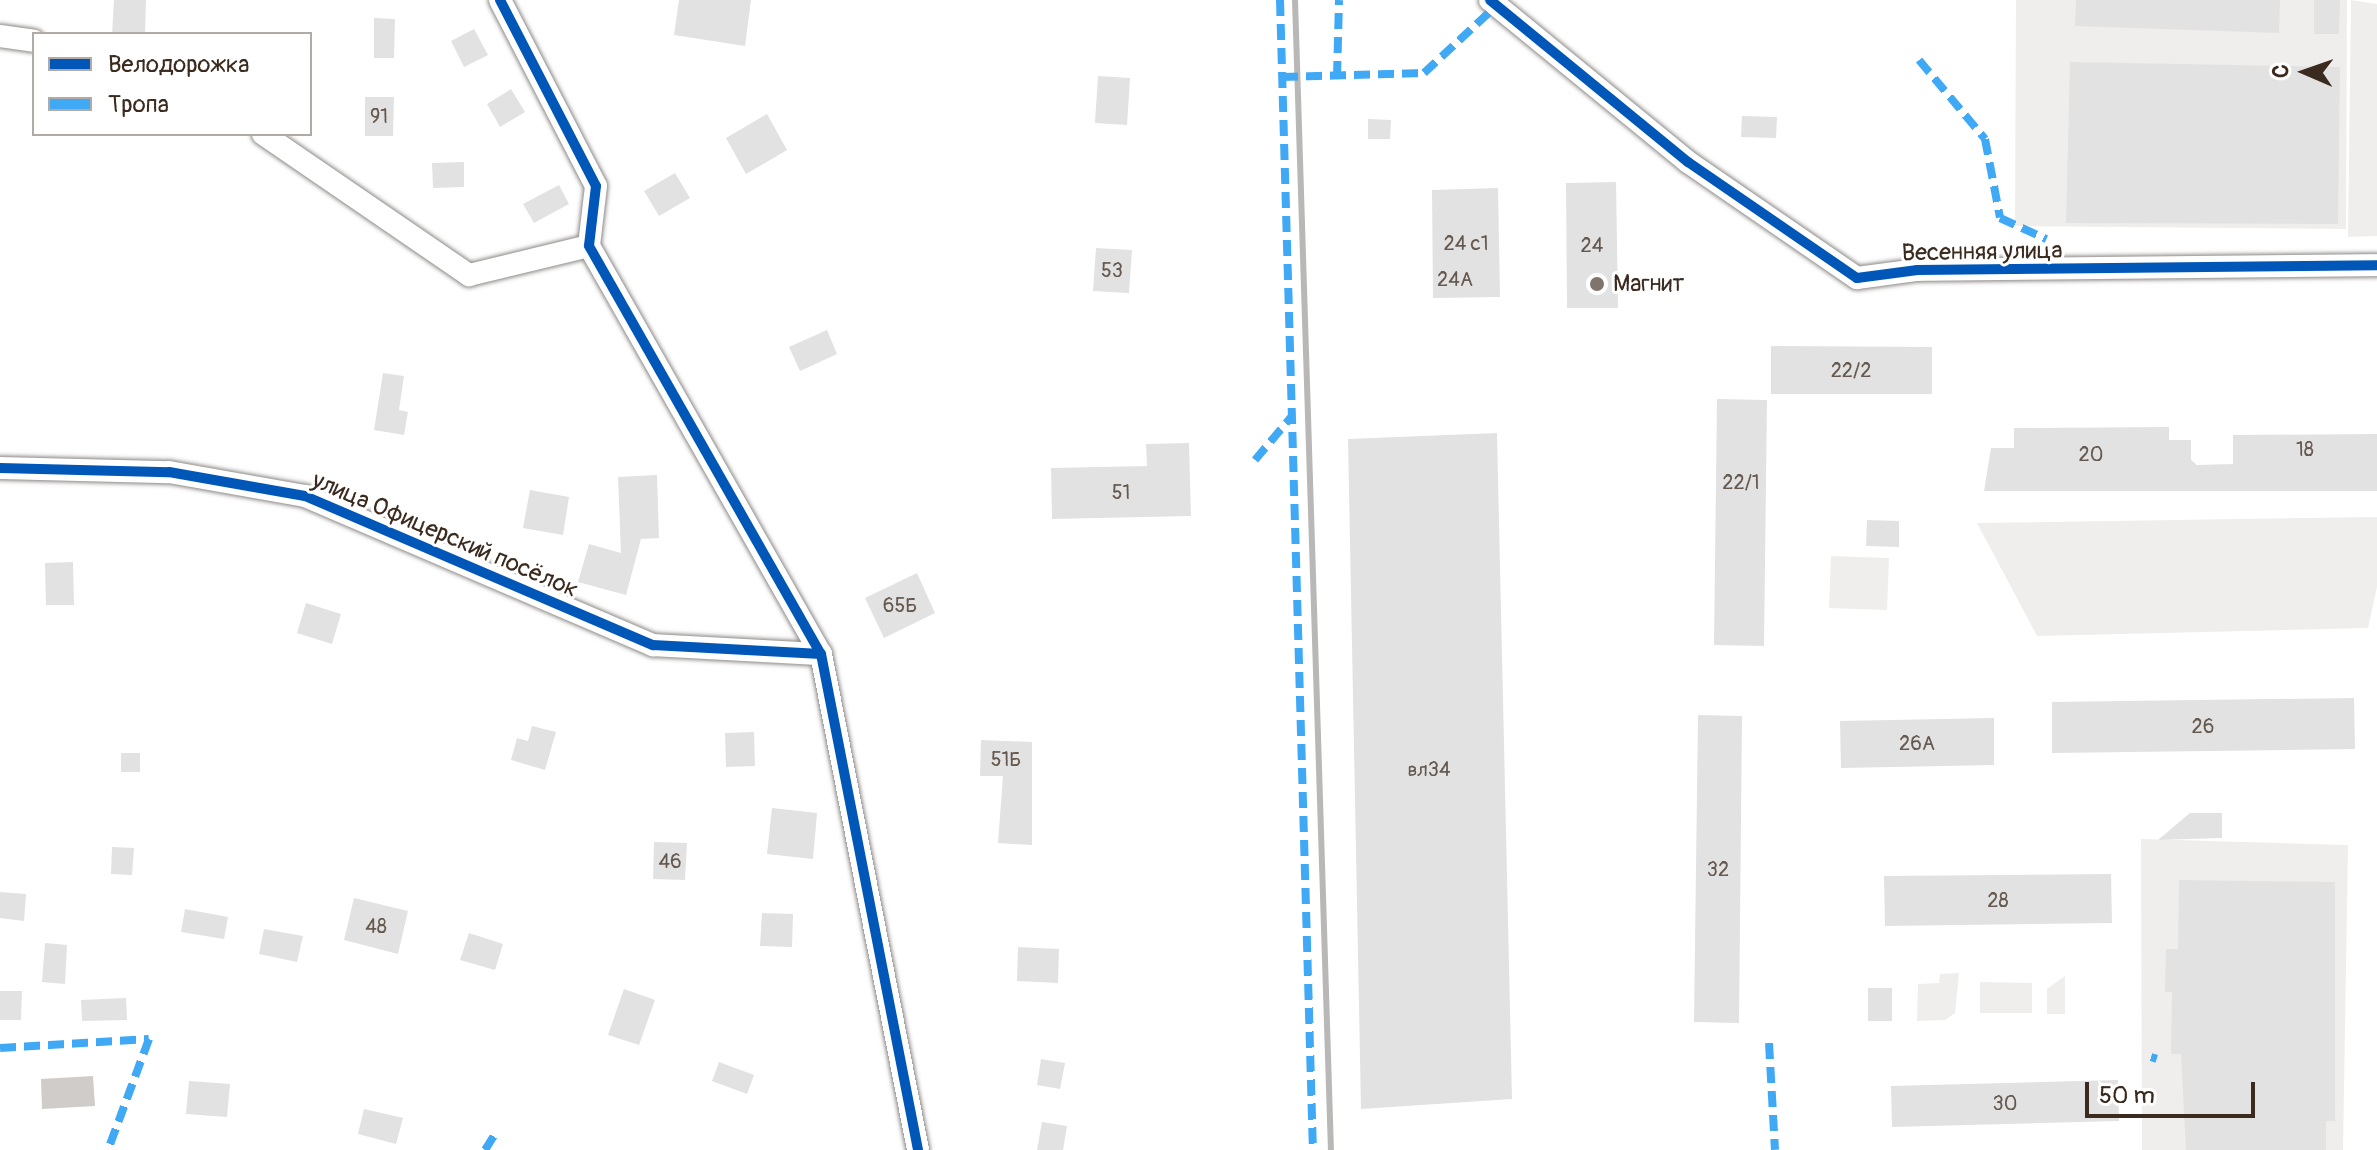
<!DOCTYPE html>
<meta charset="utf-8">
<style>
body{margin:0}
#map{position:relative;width:2377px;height:1150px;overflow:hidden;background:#fff;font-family:Pangolin,sans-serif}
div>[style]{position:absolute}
.built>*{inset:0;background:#efeeed}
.water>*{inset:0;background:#d0ccca}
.building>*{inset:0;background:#e3e2e2}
.roads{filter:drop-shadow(0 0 2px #8e8b88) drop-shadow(0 0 2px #8e8b88)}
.street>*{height:22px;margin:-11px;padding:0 11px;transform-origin:11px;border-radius:11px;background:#fff}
.rail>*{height:6px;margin:-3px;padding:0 3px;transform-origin:3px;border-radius:3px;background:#b9b8b6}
.quiet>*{height:8px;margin-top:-4px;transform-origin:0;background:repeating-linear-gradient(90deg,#3fa9f5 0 16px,transparent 0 24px)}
.cycleway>*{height:10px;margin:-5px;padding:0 5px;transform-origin:5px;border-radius:5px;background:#0057b8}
.dots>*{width:22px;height:22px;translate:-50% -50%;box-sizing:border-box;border:4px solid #fff;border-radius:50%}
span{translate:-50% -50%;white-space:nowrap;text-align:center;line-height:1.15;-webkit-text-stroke:6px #fff;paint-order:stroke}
.number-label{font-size:20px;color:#65584f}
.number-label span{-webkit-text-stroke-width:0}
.street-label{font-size:24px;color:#3b2a1e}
.poi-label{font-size:24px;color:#3b2a1e}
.left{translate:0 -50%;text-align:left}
.legend{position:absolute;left:32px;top:32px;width:280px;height:104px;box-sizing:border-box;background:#fff;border:2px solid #b1aaa5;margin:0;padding:10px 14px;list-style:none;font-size:24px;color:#3b2a1e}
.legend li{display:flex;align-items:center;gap:16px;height:40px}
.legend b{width:40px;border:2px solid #b1aaa5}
.north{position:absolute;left:2265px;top:32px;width:80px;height:80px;-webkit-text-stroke:6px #fff;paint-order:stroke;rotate:272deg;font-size:22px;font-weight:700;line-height:32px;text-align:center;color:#3b2a1e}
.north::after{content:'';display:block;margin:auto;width:28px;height:36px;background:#3b2a1e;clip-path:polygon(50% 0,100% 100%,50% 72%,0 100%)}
.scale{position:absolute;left:2085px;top:1082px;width:170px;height:36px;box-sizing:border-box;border:4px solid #3b2a1e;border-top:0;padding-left:10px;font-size:24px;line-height:28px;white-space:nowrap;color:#3b2a1e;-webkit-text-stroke:6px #fff;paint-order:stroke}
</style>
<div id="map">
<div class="built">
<i style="clip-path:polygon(2016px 0,2347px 0,2346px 229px,2015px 226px)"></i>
<i style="clip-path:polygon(2351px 0,2377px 4px,2377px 236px,2348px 237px)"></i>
<i style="clip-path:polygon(2377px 517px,2377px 587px,2368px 628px,2037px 636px,1977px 523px)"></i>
<i style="clip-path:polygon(1831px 556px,1889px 558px,1887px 610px,1829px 608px)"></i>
<i style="clip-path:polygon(2141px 839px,2348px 845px,2343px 1150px,2142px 1150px)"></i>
<i style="clip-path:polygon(1959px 973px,1955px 1013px,1945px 1020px,1917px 1021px,1918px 984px,1939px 983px,1940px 974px)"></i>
<i style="clip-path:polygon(2065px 976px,2065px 1014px,2047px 1014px,2047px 989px)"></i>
<i style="clip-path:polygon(1980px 982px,2032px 983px,2032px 1013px,1980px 1013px)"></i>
</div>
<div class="water">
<i style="clip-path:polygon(93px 1076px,95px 1106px,42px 1109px,41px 1079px)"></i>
</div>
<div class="building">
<i style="clip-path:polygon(114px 0,146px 0,145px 34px,112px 34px)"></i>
<i style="clip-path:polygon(679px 0,751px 0,745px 46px,674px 35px)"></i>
<i style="clip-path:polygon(2076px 0,2280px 0,2279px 33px,2075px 26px)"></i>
<i style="clip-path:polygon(2314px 0,2340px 0,2339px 34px,2314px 34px)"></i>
<i style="clip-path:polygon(374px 18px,395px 19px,394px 58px,374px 58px)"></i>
<i style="clip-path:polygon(474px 29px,488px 55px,464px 67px,451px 41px)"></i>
<i style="clip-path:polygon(2070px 62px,2340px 67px,2338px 224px,2066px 223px)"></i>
<i style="clip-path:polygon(1098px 76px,1130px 78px,1127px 125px,1095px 123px)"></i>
<i style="clip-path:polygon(511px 89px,525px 112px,500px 127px,487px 104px)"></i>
<i style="clip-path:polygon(365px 97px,394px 97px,393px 136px,365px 136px)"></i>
<i style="clip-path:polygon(767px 114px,787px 150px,746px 174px,726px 138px)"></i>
<i style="clip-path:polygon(1742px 116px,1777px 117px,1776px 138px,1741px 137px)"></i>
<i style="clip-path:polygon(1368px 119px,1391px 120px,1390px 139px,1368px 139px)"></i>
<i style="clip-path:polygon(464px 162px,464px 187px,433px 188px,432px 163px)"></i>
<i style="clip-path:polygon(675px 173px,690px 198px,659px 216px,644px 191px)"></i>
<i style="clip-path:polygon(1616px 182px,1618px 308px,1567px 308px,1566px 183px)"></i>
<i style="clip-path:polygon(559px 185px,569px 204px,534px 223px,523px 204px)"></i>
<i style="clip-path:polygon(1498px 188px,1500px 297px,1433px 298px,1432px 190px)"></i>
<i style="clip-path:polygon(1096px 248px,1132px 250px,1129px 293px,1093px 291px)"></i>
<i style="clip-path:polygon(827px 330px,837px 354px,800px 371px,789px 347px)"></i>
<i style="clip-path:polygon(1771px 346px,1932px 347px,1932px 394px,1771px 394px)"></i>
<i style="clip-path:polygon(383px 373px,404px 376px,399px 410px,408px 412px,404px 435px,374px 430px)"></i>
<i style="clip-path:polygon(1717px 399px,1767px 400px,1764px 646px,1714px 645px)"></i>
<i style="clip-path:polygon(2169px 427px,2169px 440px,2191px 440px,2191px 460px,2197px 465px,2233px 464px,2233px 435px,2377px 434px,2377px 491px,1984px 491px,1991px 448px,2014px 448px,2014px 428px)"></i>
<i style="clip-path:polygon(1497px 433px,1512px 1099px,1361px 1109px,1348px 439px)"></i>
<i style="clip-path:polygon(1189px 443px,1191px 516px,1052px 519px,1051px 468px,1147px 466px,1146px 444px)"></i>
<i style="clip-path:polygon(657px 475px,659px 538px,641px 539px,626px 595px,578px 582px,589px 544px,621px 553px,618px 477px)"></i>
<i style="clip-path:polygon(530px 490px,569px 497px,563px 535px,523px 528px)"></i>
<i style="clip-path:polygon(1867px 520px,1899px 521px,1899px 547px,1866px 546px)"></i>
<i style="clip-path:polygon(73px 562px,74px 605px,46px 605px,45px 563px)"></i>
<i style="clip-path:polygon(917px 573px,935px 613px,884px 638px,865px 598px)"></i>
<i style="clip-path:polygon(306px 603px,341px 614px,332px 644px,297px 633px)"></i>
<i style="clip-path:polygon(2354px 698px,2355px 749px,2052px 753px,2052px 702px)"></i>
<i style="clip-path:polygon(1698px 715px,1742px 716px,1739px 1023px,1694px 1022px)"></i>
<i style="clip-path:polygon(1994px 718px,1994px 765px,1841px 768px,1840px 721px)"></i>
<i style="clip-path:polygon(532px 726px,556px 732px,545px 770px,511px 760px,517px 738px,528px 741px)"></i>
<i style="clip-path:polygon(754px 732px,755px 766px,726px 767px,725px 733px)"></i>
<i style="clip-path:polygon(981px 740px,1032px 742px,1032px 845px,998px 843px,1003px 776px,980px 776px)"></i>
<i style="clip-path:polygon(121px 753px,140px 753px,140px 772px,121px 772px)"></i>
<i style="clip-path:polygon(772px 808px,817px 813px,813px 859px,767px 854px)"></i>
<i style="clip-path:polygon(2190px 813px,2222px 813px,2222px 838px,2158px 840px)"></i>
<i style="clip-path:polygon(654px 842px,687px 843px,685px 880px,653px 879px)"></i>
<i style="clip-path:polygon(112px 847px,134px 848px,132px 875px,111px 874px)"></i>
<i style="clip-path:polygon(2111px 874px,2112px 923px,1885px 926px,1884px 876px)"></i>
<i style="clip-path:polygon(2179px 880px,2335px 882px,2335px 1121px,2326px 1121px,2326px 1150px,2186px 1150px,2181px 1054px,2171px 1054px,2172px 992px,2165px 992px,2166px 949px,2178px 949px)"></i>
<i style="clip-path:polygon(0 892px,26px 894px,24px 921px,0 918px)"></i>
<i style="clip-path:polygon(354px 898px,408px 911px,398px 954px,344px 940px)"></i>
<i style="clip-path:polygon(185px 909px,228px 917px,224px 939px,181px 932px)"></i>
<i style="clip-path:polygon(762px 913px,793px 914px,792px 947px,760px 946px)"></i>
<i style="clip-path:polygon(264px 929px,303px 936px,297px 962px,259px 954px)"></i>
<i style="clip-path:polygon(469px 933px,503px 944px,495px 970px,460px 960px)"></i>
<i style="clip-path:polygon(45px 943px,67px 945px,65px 984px,42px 982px)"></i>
<i style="clip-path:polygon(1018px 947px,1059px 949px,1058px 983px,1017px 981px)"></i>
<i style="clip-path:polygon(1868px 988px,1892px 988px,1892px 1021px,1868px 1021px)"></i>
<i style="clip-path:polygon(624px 989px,655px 1000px,639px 1045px,608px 1035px)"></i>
<i style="clip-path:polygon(0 991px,22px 991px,21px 1020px,0 1020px)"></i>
<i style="clip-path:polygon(126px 998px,127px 1020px,82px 1021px,81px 1000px)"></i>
<i style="clip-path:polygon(1041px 1059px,1065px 1063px,1060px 1089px,1037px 1085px)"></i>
<i style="clip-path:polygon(719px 1062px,754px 1075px,747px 1094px,712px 1081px)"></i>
<i style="clip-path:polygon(2118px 1080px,2119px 1121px,1892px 1127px,1891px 1086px)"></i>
<i style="clip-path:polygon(189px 1081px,230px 1084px,227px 1117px,186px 1114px)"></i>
<i style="clip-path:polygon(364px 1109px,403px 1118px,396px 1144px,358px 1134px)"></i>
<i style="clip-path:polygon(1042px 1122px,1067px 1126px,1063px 1150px,1037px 1150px)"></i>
</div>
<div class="roads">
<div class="street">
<i style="left:500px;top:0;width:209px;rotate:62.7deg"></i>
<i style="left:596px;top:186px;width:60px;rotate:96.7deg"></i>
<i style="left:589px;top:246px;width:469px;rotate:60.4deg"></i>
<i style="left:821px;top:654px;width:505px;rotate:78.93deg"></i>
<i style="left:1490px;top:0;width:256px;rotate:39.3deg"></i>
<i style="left:1688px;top:162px;width:205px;rotate:34.5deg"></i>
<i style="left:1857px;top:278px;width:61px;rotate:-7.6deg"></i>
<i style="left:1917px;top:270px;width:460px;rotate:-0.6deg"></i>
<i style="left:0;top:36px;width:34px;rotate:8deg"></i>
<i style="left:263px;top:134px;width:250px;rotate:34.4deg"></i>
<i style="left:469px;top:275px;width:123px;rotate:-13.6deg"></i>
<i style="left:0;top:468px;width:169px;rotate:1.4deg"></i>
<i style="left:169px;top:472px;width:138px;rotate:10deg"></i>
<i style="left:305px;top:496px;width:379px;rotate:23.2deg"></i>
<i style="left:653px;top:645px;width:168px;rotate:3.1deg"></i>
</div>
</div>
<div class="rail">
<i style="left:1295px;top:0;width:1151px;rotate:88.21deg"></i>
</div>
<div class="quiet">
<i style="left:1280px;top:0;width:1150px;rotate:88.36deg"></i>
<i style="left:1919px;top:60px;width:103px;rotate:50.1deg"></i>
<i style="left:1985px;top:139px;width:80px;rotate:79.2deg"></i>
<i style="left:2000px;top:218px;width:51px;rotate:24.5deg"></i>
<i style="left:1282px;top:77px;width:142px;rotate:-1.6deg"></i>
<i style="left:1424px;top:73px;width:98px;rotate:-42.9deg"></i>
<i style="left:1337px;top:77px;width:77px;rotate:-88.5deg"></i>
<i style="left:1255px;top:460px;width:57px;rotate:-49.9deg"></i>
<i style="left:1769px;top:1043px;width:107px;rotate:86.8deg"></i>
<i style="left:0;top:1048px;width:149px;rotate:-3.5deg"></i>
<i style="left:149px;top:1039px;width:118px;rotate:110.3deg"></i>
<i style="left:2151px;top:1057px;width:6px;rotate:18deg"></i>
<i style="left:485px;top:1150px;width:19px;rotate:-58deg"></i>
</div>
<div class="cycleway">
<i style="left:500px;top:0;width:209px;rotate:62.7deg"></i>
<i style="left:596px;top:186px;width:60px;rotate:96.7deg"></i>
<i style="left:589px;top:246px;width:469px;rotate:60.4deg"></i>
<i style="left:821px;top:654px;width:505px;rotate:78.93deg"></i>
<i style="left:1490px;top:0;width:256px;rotate:39.3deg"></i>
<i style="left:1688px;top:162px;width:205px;rotate:34.5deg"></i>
<i style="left:1857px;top:278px;width:61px;rotate:-7.6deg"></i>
<i style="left:1917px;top:270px;width:460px;rotate:-0.6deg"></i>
<i style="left:0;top:468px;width:169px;rotate:1.4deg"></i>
<i style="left:169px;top:472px;width:138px;rotate:10deg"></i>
<i style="left:305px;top:496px;width:379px;rotate:23.2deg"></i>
<i style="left:653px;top:645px;width:168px;rotate:3.1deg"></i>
</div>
<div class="dots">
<i style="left:1597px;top:284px;background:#80756d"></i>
</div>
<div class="number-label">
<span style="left:379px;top:116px">91</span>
<span style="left:1466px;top:243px">24 с1</span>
<span style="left:1592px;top:245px">24</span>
<span style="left:1112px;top:270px">53</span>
<span style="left:1455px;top:279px">24А</span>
<span style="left:1851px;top:370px">22/2</span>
<span style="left:2305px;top:449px">18</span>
<span style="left:2091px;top:454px">20</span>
<span style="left:1741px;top:482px">22/1</span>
<span style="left:1121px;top:492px">51</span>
<span style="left:900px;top:605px">65Б</span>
<span style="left:2203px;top:726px">26</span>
<span style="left:1917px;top:743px">26А</span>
<span style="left:1006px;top:759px">51Б</span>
<span style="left:1429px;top:769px">вл34</span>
<span style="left:670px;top:861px">46</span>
<span style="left:1718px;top:869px">32</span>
<span style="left:1998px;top:900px">28</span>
<span style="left:376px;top:926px">48</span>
<span style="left:2005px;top:1103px">30</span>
</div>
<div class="street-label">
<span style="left:1982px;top:252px;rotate:-1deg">Весенняя улица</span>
<span style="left:445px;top:535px;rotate:23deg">улица Офицерский посёлок</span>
</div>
<div class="poi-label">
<span class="left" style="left:1613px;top:284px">Магнит</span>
</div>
<ul class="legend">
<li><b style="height:10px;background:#0057b8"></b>Велодорожка</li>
<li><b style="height:10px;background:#3fa9f5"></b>Тропа</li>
</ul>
<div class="north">С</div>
<div class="scale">50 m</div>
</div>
